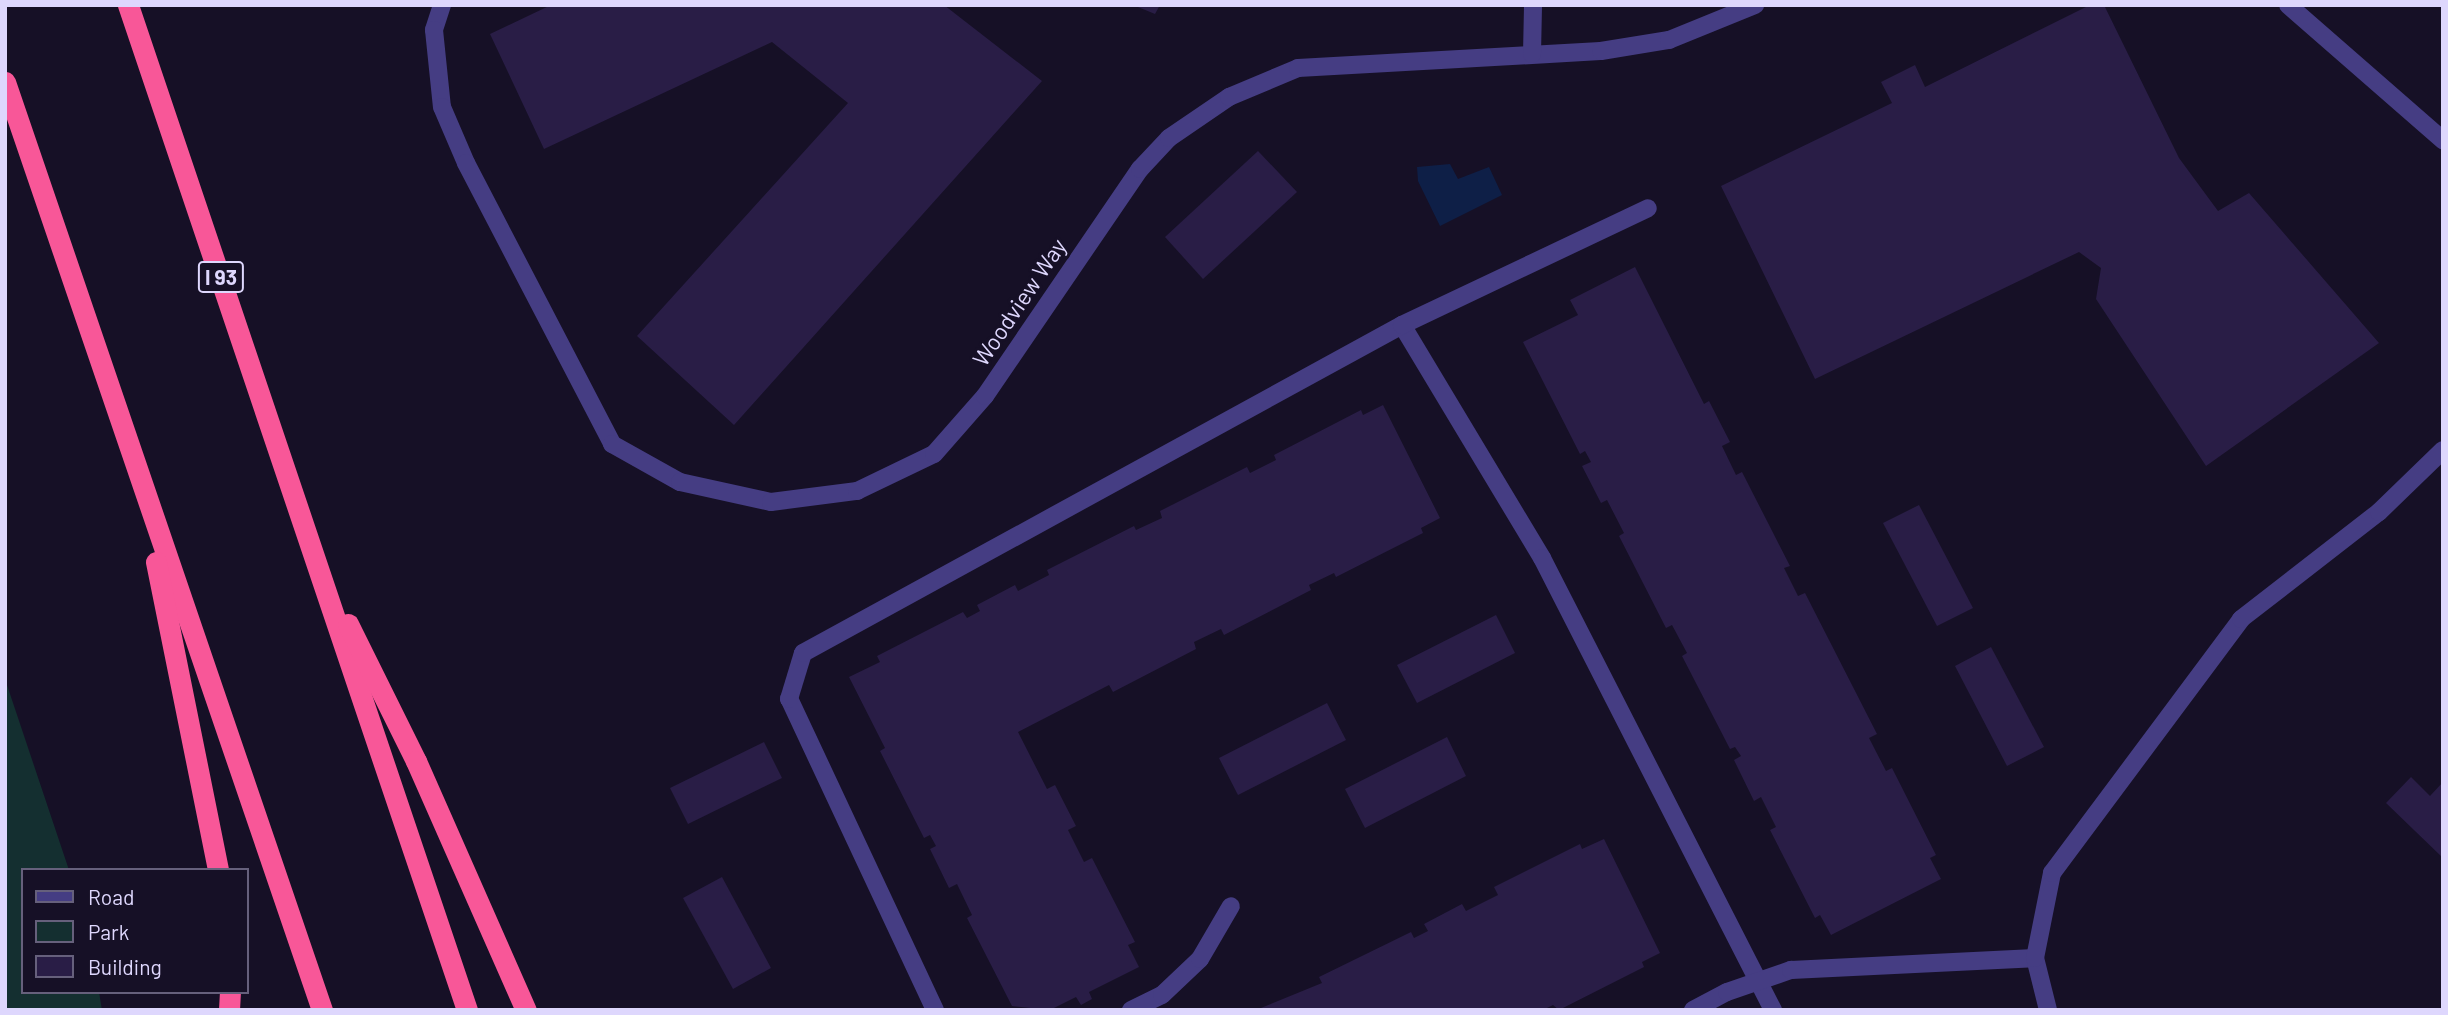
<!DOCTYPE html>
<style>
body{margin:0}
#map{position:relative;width:2448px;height:1015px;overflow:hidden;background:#161026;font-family:Barlow,sans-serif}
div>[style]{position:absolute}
.green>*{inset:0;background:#142f30}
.water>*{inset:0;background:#0e1f47}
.building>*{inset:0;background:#291d46}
.minor>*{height:18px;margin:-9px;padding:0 9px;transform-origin:9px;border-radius:9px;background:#453d83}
.highway>*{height:21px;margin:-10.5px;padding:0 10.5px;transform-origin:10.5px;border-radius:10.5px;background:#f85798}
span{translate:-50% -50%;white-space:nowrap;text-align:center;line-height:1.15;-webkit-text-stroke:6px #161026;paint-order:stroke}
.shield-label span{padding:2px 5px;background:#161026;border:2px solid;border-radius:5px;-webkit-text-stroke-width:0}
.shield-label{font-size:21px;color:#ded7fd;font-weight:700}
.street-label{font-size:23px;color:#ded7fd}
.frame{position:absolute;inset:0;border:7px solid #ded7fd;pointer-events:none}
.legend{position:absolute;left:21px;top:868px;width:228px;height:126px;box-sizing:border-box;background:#161026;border:2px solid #66607c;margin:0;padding:9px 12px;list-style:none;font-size:21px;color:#ded7fd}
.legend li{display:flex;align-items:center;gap:14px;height:35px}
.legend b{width:35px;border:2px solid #66607c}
</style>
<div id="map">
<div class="green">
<i style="clip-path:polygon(5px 679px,69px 870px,23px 870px,23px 992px,99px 992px,102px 1010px,5px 1010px)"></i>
</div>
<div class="water">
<i style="clip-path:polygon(1450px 164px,1458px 179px,1489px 167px,1502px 195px,1440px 226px,1418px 181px,1417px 167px)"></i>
</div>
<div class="building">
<i style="clip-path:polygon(551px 5px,944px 5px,1042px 81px,734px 425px,637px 336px,848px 103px,772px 42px,544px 149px,490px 34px)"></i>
<i style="clip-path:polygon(1133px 5px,1160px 5px,1155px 14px)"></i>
<i style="clip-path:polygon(2090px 5px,2104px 5px,2179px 158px,2218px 211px,2249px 193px,2379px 343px,2206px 466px,2096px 299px,2101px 268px,2079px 252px,1815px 379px,1721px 186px,1892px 103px,1881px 82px,1915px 65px,1925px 87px)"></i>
<i style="clip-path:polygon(1258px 151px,1297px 192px,1203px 279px,1165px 237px)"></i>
<i style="clip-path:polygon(1635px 267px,1704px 404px,1709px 401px,1730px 442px,1722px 446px,1736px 475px,1742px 472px,1790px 566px,1784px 568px,1798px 596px,1805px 593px,1877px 734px,1869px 738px,1886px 771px,1892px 768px,1936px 855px,1930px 858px,1941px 879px,1831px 935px,1820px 915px,1815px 918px,1770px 830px,1776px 827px,1761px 797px,1754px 801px,1734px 760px,1741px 756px,1735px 747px,1730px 749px,1682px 656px,1687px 653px,1672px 625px,1666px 628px,1619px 536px,1624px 533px,1607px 500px,1601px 503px,1582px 466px,1591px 462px,1585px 451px,1580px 454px,1523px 342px,1578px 315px,1570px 300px)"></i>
<i style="clip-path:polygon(1383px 405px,1440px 518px,1421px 528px,1423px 533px,1336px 577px,1334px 573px,1309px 585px,1311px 590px,1224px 635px,1221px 629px,1194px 642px,1196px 649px,1113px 692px,1109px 685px,1018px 732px,1047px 789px,1055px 785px,1076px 826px,1068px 830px,1084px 862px,1092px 858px,1135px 942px,1128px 945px,1139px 967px,1089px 992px,1092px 999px,1081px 1005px,1076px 997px,1050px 1010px,1012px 1006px,967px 918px,972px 915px,957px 884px,949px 888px,930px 849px,936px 846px,930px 835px,924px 838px,880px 751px,885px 748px,849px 677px,880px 662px,877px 656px,963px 612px,967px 618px,980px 611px,977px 605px,1015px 585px,1018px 591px,1049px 575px,1047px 570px,1134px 526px,1136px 530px,1162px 518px,1160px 511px,1247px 467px,1250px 473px,1276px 460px,1274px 455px,1361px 410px,1363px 415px)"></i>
<i style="clip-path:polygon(1919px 505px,1973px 608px,1937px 626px,1883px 523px)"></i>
<i style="clip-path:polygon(1496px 615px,1515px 653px,1417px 703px,1397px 665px)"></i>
<i style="clip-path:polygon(1991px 647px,2044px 747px,2007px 766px,1955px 666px)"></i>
<i style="clip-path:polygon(1327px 703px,1346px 740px,1238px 795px,1219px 758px)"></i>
<i style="clip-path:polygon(1447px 737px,1466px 776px,1365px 828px,1345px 789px)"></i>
<i style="clip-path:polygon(764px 742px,782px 778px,688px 824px,670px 788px)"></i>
<i style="clip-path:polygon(2411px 777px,2430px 796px,2443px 782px,2443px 858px,2386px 803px)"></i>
<i style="clip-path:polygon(1604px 839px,1660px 953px,1642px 962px,1644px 967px,1559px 1010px,1553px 1005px,1543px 1010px,1256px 1010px,1322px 983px,1319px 977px,1411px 932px,1414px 938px,1428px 931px,1424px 924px,1462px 904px,1466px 911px,1498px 895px,1494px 887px,1580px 844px,1582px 849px)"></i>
<i style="clip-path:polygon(722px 877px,771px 968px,733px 989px,683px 898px)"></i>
</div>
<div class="minor">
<i style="left:442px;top:5px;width:26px;rotate:108deg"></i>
<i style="left:434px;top:30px;width:77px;rotate:84.1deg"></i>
<i style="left:442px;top:107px;width:61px;rotate:66.8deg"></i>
<i style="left:466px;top:163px;width:317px;rotate:62.5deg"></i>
<i style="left:612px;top:444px;width:78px;rotate:29.2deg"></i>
<i style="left:680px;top:482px;width:93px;rotate:12.4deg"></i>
<i style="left:771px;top:502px;width:87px;rotate:-7.3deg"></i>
<i style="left:857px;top:491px;width:85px;rotate:-25.7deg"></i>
<i style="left:934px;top:454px;width:77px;rotate:-48.7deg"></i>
<i style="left:985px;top:396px;width:275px;rotate:-55.7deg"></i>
<i style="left:1140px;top:169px;width:42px;rotate:-46.9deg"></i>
<i style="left:1169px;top:138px;width:73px;rotate:-34.3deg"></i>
<i style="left:1229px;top:97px;width:75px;rotate:-22.8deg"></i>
<i style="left:1298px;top:68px;width:303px;rotate:-3.2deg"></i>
<i style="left:1601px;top:51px;width:69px;rotate:-9.2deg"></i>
<i style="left:1669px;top:40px;width:93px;rotate:-22.1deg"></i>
<i style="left:2288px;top:5px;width:206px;rotate:41.1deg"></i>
<i style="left:1532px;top:54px;width:49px;rotate:-88.8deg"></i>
<i style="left:1402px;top:325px;width:272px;rotate:59deg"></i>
<i style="left:1542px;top:558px;width:508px;rotate:62.93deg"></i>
<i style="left:935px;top:1010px;width:344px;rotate:-115.1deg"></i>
<i style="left:789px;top:699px;width:48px;rotate:-73.1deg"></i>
<i style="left:803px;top:653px;width:683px;rotate:-28.7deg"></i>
<i style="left:1402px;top:325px;width:272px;rotate:-25.4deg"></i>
<i style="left:1131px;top:1010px;width:34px;rotate:-26deg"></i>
<i style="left:1162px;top:995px;width:52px;rotate:-43.5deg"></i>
<i style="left:1200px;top:959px;width:61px;rotate:-59.7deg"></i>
<i style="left:1693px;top:1010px;width:38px;rotate:-28deg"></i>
<i style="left:1727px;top:992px;width:68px;rotate:-19deg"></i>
<i style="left:1791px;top:970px;width:244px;rotate:-2.8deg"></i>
<i style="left:2048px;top:1010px;width:54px;rotate:-104deg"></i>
<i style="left:2035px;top:958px;width:87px;rotate:-78.7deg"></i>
<i style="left:2052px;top:873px;width:317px;rotate:-53.3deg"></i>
<i style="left:2241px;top:619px;width:175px;rotate:-37.8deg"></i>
<i style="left:2379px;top:512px;width:89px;rotate:-44.1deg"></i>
</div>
<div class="highway">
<i style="left:128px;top:5px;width:1061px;rotate:71.36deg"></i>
<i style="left:5px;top:82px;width:981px;rotate:71.14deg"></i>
<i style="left:156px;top:562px;width:314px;rotate:78.6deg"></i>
<i style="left:348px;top:624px;width:153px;rotate:63.6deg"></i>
<i style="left:416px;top:761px;width:272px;rotate:66.2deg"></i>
<i style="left:229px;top:1010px;width:18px;rotate:-87deg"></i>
</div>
<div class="shield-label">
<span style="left:221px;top:277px">I 93</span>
</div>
<div class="street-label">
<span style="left:1019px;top:302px;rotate:-56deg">Woodview Way</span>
</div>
<div class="frame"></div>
<ul class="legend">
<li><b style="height:9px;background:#453d83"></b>Road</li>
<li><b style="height:19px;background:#142f30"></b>Park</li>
<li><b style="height:19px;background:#291d46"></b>Building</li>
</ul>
</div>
